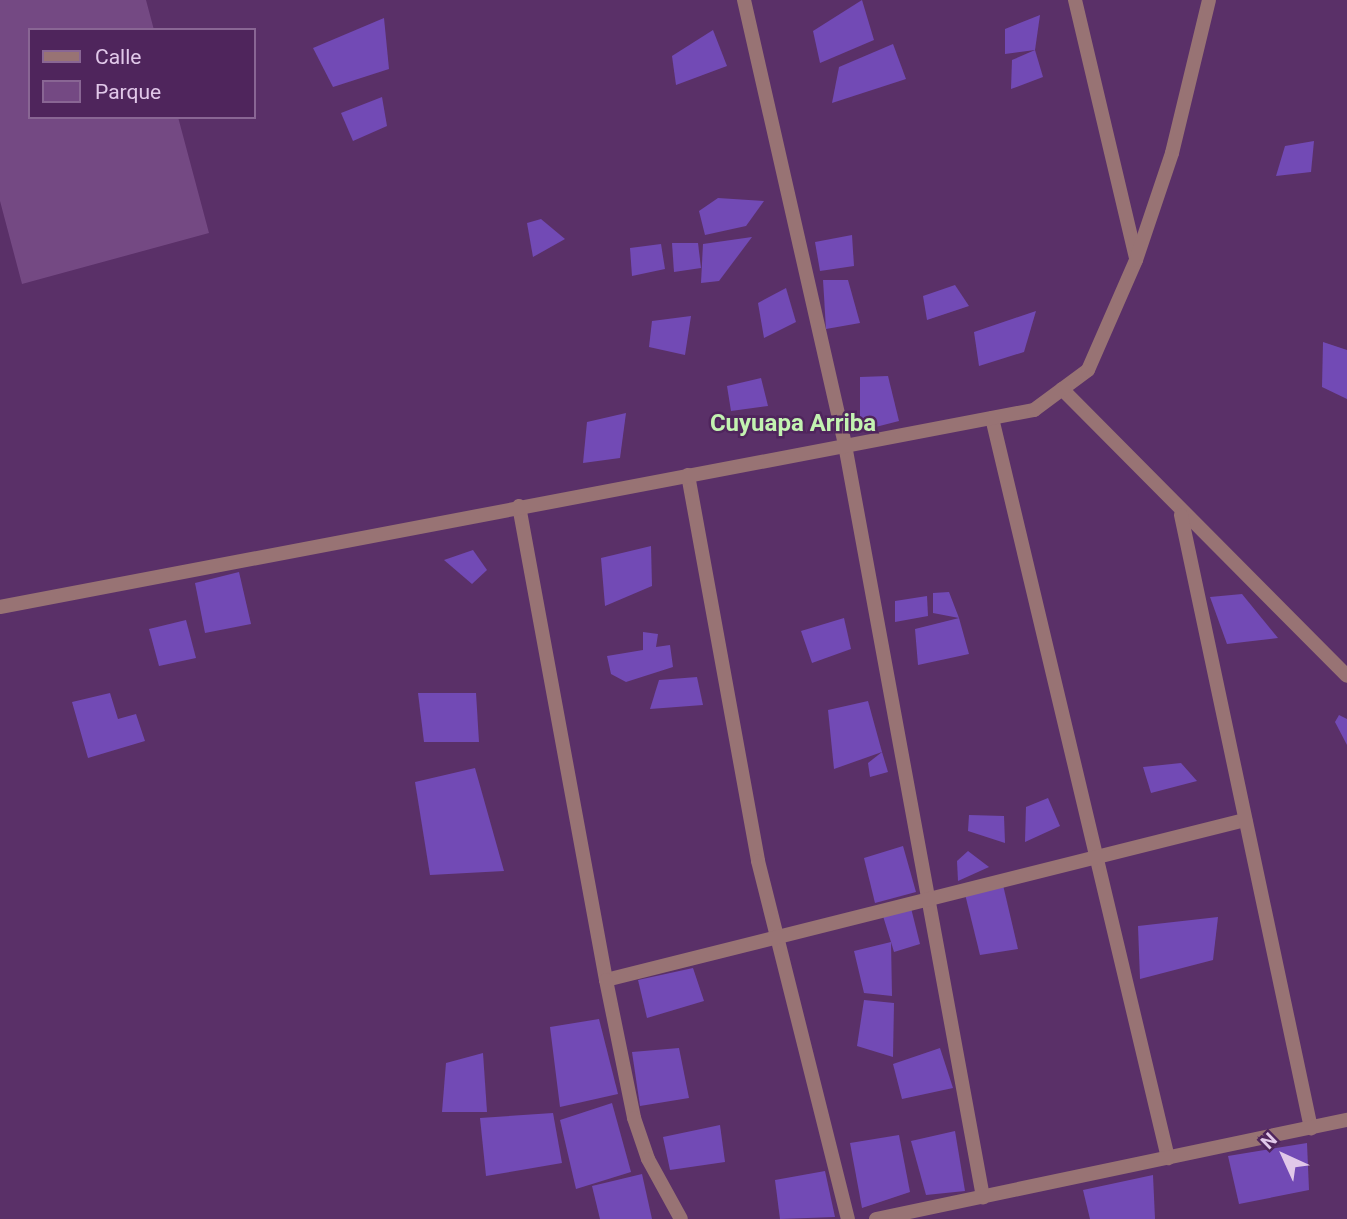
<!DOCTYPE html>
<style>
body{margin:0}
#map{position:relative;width:1347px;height:1219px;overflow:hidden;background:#5a3068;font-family:Roboto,sans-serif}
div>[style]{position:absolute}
.green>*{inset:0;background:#744983}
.building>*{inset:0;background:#724ab5}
.minor>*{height:14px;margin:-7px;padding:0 7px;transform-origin:7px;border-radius:7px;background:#987374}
span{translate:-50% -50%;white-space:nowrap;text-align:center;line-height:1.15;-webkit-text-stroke:5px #4f255c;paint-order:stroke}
.quarter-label{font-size:24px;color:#c3f3b1;font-weight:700}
.legend{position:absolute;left:28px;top:28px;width:228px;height:91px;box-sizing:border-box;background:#4f255c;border:2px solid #896694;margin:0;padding:9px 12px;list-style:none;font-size:21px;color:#e1c8e9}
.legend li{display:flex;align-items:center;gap:14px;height:35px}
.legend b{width:35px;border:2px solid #896694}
.north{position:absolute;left:1249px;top:1121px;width:70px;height:70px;-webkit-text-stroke:5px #4f255c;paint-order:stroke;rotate:315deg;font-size:19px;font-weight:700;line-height:28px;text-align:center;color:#e1c8e9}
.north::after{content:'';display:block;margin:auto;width:24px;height:32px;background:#e1c8e9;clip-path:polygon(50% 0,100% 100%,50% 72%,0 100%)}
</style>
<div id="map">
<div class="green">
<i style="clip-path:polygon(0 0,146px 0,154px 30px,30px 30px,30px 117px,178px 117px,209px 233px,22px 284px,0 201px)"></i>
</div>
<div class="building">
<i style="clip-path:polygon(862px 0,874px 40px,820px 63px,813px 31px)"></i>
<i style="clip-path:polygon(1040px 15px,1035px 50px,1005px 54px,1005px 29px)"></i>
<i style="clip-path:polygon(384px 18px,389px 69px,333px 87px,313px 48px)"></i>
<i style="clip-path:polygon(713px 30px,727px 66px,676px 85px,672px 56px)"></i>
<i style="clip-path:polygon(893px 44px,906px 79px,832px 103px,839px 67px)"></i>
<i style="clip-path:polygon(1035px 50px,1043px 77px,1011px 89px,1012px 60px)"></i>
<i style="clip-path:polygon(382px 97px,387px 126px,353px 141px,341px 113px)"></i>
<i style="clip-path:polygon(1314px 141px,1311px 172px,1276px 176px,1285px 146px)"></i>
<i style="clip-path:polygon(718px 198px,764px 201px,746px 226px,705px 235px,699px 211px)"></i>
<i style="clip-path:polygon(541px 219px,565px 239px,533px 257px,527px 223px)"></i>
<i style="clip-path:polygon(852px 235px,854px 266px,820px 271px,815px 242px)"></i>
<i style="clip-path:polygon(752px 237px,719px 281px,701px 283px,703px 244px)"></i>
<i style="clip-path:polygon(672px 243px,698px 243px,701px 268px,674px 272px)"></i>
<i style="clip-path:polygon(661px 244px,665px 269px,632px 276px,630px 248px)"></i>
<i style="clip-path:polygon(823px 280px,848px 280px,860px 323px,826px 329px)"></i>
<i style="clip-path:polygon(955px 285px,969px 306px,927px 320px,923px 296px)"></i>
<i style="clip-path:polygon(786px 288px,796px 322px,764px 338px,758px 303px)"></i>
<i style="clip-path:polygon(1036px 311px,1024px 352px,979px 366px,974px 332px)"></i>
<i style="clip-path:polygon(691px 316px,685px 355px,649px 347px,652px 321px)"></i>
<i style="clip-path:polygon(1323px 342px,1347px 350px,1347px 399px,1322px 387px)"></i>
<i style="clip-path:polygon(888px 376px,899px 421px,860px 431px,860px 377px)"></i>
<i style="clip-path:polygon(761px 378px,768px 406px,731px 411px,727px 386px)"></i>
<i style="clip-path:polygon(626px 413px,620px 458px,583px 463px,587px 422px)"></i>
<i style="clip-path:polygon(651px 546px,652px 586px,605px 606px,601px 558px)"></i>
<i style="clip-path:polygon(473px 550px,487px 570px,472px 584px,444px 560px)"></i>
<i style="clip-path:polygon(239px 572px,251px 624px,205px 633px,195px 583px)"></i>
<i style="clip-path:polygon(949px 592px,959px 618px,969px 654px,918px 665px,915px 629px,959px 618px,933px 613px,933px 593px)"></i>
<i style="clip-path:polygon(1242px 594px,1278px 638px,1227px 644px,1210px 597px)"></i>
<i style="clip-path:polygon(927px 596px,928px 616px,895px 622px,895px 601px)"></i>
<i style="clip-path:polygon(844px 618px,851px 649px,812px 663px,801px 631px)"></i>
<i style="clip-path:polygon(186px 620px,196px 658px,159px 666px,149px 629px)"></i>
<i style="clip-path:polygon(643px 632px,658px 634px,656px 647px,670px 645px,673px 667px,626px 682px,611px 674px,607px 656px,643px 650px)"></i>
<i style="clip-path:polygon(697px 677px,703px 705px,650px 709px,659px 680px)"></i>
<i style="clip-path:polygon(110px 693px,118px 719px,136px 714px,145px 741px,88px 758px,72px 702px)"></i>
<i style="clip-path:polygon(418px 693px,476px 693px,479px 742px,424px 742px)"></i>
<i style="clip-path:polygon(868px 701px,882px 752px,834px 769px,828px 710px)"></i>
<i style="clip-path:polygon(1339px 715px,1347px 719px,1347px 745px,1335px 722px)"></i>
<i style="clip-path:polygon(882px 752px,888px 772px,870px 777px,868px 763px)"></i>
<i style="clip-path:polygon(1181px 763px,1197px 781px,1151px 793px,1143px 767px)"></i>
<i style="clip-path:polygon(475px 768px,504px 871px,430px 875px,415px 782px)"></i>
<i style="clip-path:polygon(1048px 798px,1060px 826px,1025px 842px,1026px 807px)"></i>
<i style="clip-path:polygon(969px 815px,1004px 816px,1005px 843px,968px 831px)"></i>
<i style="clip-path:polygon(903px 846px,916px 892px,875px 903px,864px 858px)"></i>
<i style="clip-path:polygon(968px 851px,989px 867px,958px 881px,957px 861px)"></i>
<i style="clip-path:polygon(1003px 885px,1018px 949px,980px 955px,965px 894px)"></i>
<i style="clip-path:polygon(911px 908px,920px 944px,894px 952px,891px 942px,892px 996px,864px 993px,854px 951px,891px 942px,883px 916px)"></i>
<i style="clip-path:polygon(1218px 917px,1213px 960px,1140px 979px,1138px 926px)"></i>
<i style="clip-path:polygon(693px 968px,704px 1001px,647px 1018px,638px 980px)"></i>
<i style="clip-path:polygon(864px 1000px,894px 1003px,893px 1057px,857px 1046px)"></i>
<i style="clip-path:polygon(599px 1019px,618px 1094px,560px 1107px,550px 1027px)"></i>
<i style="clip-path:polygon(679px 1048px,689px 1098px,640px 1106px,632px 1052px)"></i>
<i style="clip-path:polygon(940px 1048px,953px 1088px,902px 1099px,893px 1064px)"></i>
<i style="clip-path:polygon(483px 1053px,487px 1112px,442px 1112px,446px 1063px)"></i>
<i style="clip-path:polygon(612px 1103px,631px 1172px,576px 1189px,560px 1120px)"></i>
<i style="clip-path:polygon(553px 1113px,562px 1163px,486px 1176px,480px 1118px)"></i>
<i style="clip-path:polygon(720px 1125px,725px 1162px,670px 1170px,663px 1137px)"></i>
<i style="clip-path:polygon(955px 1131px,965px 1191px,926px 1195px,911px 1141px)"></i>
<i style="clip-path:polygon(899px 1135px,910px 1192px,862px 1208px,850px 1143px)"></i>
<i style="clip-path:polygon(1307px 1143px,1309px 1190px,1239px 1204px,1228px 1156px)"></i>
<i style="clip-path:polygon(825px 1171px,835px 1217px,780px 1219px,775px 1180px)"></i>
<i style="clip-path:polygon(642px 1174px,652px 1219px,600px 1219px,592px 1186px)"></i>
<i style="clip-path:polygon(1153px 1175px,1155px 1219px,1090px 1219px,1083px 1190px)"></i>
</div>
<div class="minor">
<i style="left:744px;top:0;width:456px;rotate:77.2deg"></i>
<i style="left:845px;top:445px;width:765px;rotate:79.6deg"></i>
<i style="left:1075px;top:0;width:265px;rotate:76.7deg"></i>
<i style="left:1062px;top:389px;width:404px;rotate:45.2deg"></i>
<i style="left:992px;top:418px;width:761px;rotate:76.62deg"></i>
<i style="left:688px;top:475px;width:392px;rotate:79.7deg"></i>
<i style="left:758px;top:861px;width:369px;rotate:75.9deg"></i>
<i style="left:519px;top:506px;width:482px;rotate:79.6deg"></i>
<i style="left:606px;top:980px;width:659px;rotate:-14.06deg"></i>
<i style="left:1181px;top:515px;width:627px;rotate:78.03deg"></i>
<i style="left:0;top:607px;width:1053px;rotate:-10.79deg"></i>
<i style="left:1034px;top:410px;width:67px;rotate:-36.5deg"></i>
<i style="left:1088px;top:370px;width:120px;rotate:-66.4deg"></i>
<i style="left:1136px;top:260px;width:113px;rotate:-71.4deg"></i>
<i style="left:1172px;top:153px;width:157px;rotate:-76.4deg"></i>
<i style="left:606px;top:980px;width:141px;rotate:78.5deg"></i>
<i style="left:634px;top:1118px;width:43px;rotate:71.1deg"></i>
<i style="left:648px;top:1159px;width:68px;rotate:61.2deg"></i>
<i style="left:876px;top:1219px;width:481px;rotate:-11.9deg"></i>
</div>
<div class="quarter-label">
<span style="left:793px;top:424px">Cuyuapa Arriba</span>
</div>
<ul class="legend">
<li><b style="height:9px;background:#987374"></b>Calle</li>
<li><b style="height:19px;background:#744983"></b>Parque</li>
</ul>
<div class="north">N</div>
</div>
